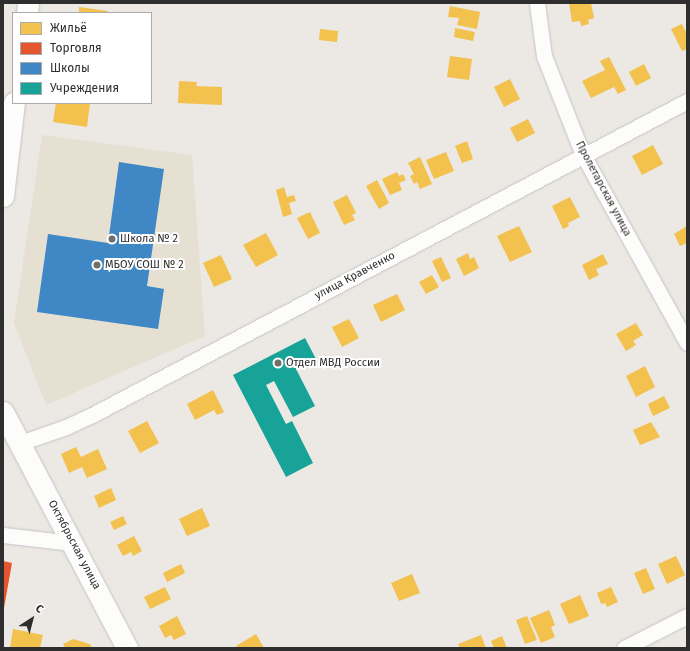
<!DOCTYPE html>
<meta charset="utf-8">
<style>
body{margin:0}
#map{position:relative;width:690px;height:651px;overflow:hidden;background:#ece8e4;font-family:"Fira Sans",sans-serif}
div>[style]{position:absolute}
.education>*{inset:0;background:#e6e0d3}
.homes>*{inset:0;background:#f2c14e}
.shops>*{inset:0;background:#e4572e}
.schools>*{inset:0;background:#3f88c5}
.public>*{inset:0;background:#17a398}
.roads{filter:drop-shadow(0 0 1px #c5c4c5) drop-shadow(0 0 1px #c5c4c5)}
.minor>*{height:15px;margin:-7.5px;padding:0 7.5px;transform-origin:7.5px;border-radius:7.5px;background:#fcfcfb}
.secondary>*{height:21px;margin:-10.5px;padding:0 10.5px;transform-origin:10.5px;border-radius:10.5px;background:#fcfcfb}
.dots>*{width:11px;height:11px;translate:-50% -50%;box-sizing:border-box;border:2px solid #fff;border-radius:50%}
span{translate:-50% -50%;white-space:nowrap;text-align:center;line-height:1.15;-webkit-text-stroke:4px #fff;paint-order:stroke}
.street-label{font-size:11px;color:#2e2e2e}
.poi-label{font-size:11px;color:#2e2e2e}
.left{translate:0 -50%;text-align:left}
.frame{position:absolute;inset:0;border:4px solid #2e2e2e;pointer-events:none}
.legend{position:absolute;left:12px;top:12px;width:140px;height:92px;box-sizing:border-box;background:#fff;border:1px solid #ababab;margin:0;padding:5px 7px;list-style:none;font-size:12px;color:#2e2e2e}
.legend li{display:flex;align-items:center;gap:8px;height:20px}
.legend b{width:20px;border:1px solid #ababab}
.north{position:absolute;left:12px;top:599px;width:40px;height:40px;-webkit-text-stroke:3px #fff;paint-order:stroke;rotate:36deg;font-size:11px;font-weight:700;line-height:16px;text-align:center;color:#2e2e2e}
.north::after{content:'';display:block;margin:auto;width:14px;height:18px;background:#2e2e2e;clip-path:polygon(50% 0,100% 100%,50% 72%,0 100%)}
</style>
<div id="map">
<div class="education">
<i style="clip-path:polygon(42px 135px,192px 155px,205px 336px,46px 405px,14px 323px)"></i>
</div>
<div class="homes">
<i style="clip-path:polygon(569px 3px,591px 3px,594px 18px,588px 20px,589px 24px,581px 26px,580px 21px,572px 22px)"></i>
<i style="clip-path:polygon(450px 6px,480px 12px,477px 29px,457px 25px,459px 18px,448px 17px)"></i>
<i style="clip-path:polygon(79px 7px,108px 11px,107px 13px,79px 13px)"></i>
<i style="clip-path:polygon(682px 24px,687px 34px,687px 49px,682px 51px,671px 29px)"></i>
<i style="clip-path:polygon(455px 28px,475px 32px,473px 41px,454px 37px)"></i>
<i style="clip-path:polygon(320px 29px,338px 31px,337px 42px,319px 40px)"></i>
<i style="clip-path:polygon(450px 56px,472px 59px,469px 80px,447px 77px)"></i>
<i style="clip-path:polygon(609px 57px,626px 90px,618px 94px,614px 87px,591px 98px,582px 81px,605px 70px,600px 61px)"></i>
<i style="clip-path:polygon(644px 64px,651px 78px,636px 86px,629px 72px)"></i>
<i style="clip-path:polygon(510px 79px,520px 99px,504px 107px,494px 87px)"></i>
<i style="clip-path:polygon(179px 81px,197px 82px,196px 86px,222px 87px,222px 105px,178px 103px)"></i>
<i style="clip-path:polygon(56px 103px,90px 103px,87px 127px,53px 122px)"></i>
<i style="clip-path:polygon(528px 119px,535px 133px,517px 142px,510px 128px)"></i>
<i style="clip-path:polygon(467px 141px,473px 159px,462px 163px,455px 146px)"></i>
<i style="clip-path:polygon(653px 145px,663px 164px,642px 175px,632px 156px)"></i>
<i style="clip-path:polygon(446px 152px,454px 171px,434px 179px,426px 160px)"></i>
<i style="clip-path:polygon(420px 157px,432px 184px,420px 189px,417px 182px,414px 184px,410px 176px,414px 174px,408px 163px)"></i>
<i style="clip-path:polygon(397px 172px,399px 176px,403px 174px,406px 180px,399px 183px,402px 190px,390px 195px,382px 179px)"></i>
<i style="clip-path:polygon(377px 180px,389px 203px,379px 209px,366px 186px)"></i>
<i style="clip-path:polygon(284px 187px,287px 197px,294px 195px,296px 201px,289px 203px,292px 214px,283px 217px,276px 190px)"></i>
<i style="clip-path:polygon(347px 195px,356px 213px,352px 215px,355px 220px,344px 225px,333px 202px)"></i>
<i style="clip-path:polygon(570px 197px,580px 217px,568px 223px,569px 226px,563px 229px,552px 206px)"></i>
<i style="clip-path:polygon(310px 212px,320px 233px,308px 239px,297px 218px)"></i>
<i style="clip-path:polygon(519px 226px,532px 252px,510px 262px,497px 236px)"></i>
<i style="clip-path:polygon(687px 226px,687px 243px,680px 246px,674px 234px)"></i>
<i style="clip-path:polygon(266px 233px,278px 255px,256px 267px,243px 245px)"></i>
<i style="clip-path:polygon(468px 253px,470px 259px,474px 257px,479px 268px,464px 276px,456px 259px)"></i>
<i style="clip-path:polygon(603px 254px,608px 264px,596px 269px,599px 275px,589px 280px,582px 265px)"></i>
<i style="clip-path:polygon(221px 255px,232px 279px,214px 287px,203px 263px)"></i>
<i style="clip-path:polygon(441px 257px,451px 278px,442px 282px,432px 261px)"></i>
<i style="clip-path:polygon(432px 275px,439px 287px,426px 294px,419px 282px)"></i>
<i style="clip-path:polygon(397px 294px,405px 310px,381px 322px,373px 305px)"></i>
<i style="clip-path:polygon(349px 319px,359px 338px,342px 347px,332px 327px)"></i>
<i style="clip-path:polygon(636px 323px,643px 335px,633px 341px,636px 345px,626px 351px,616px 334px)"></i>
<i style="clip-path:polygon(645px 366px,655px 387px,636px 397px,626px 376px)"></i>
<i style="clip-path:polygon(213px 390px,224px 412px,217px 415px,214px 410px,195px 420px,187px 404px)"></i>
<i style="clip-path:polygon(664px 396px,670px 408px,653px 416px,648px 404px)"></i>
<i style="clip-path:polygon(147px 421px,159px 443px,140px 453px,128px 431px)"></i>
<i style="clip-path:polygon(651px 422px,660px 437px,640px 445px,633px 430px)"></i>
<i style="clip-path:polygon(76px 447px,81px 457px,98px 449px,107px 469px,87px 478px,82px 467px,69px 473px,61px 454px)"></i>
<i style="clip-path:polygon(111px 488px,116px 500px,99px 508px,94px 496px)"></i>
<i style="clip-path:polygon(202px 508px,210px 526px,187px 536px,179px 519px)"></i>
<i style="clip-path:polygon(123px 516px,127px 524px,114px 530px,110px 522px)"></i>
<i style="clip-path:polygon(134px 536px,142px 551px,133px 556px,131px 552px,123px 556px,117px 545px)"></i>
<i style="clip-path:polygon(676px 556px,685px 575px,667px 584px,658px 564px)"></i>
<i style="clip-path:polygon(181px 564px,185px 573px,167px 582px,163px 573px)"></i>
<i style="clip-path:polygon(646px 568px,655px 589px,643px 594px,634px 573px)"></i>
<i style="clip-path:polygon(412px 574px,420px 593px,399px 601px,391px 583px)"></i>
<i style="clip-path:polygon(165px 587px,171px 599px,150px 609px,144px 597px)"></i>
<i style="clip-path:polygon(611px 587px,618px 602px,607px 607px,605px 603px,601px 604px,597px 593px)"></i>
<i style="clip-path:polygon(580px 595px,589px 616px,569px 624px,560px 604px)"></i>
<i style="clip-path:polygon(549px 610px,555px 625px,551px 627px,555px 637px,541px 643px,530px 618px)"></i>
<i style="clip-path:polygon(177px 616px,186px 634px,174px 640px,171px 635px,165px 638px,159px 626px)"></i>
<i style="clip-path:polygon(527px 616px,537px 640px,525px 644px,516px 620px)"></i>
<i style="clip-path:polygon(13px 629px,43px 635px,40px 648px,10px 648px)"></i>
<i style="clip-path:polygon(256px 634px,264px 648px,237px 648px,236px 646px)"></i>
<i style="clip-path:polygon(481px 635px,486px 648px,460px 648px,458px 644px)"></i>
<i style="clip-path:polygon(502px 636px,507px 648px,494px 648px,491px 641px)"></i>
<i style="clip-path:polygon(73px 639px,90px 644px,92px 648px,65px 648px,63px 644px)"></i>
</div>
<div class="shops">
<i style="clip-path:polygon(3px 561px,12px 563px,4px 608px,3px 608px)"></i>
</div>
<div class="schools">
<i style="clip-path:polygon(119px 162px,164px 169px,147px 286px,164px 289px,158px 329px,37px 312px,48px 234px,108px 243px)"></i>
</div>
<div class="public">
<i style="clip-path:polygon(305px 338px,316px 359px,296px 369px,315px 406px,293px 417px,274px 381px,266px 385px,286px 424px,292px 421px,313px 463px,286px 477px,233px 375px)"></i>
</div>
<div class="roads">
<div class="minor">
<i style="left:537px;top:3px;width:53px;rotate:82.5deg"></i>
<i style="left:544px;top:56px;width:106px;rotate:68.5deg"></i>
<i style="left:583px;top:155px;width:215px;rotate:61deg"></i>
<i style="left:20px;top:443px;width:49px;rotate:-19.2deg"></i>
<i style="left:66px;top:427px;width:29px;rotate:-25deg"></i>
<i style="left:92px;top:415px;width:673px;rotate:-27.82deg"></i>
<i style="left:3px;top:535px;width:70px;rotate:6.5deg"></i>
<i style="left:624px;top:648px;width:71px;rotate:-26.9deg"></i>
</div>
<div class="secondary">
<i style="left:27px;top:13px;width:10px;rotate:-84deg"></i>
<i style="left:3px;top:196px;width:94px;rotate:-83.3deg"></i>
<i style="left:3px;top:412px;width:267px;rotate:62.3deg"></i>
</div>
</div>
<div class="dots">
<i style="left:112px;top:239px;background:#706f6e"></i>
<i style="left:97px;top:265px;background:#706f6e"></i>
<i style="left:278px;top:363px;background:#706f6e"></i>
</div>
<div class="street-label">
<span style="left:603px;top:189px;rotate:62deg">Пролетарская улица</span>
<span style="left:355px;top:276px;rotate:-28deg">улица Кравченко</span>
<span style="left:74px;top:545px;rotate:62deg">Октябрьская улица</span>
</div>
<div class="poi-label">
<span class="left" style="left:120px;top:239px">Школа № 2</span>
<span class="left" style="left:105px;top:265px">МБОУ СОШ № 2</span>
<span class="left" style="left:286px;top:363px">Отдел МВД России</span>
</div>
<div class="frame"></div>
<ul class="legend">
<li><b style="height:11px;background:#f2c14e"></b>Жильё</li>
<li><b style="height:11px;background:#e4572e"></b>Торговля</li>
<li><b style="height:11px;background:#3f88c5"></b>Школы</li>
<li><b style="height:11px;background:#17a398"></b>Учреждения</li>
</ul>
<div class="north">С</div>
</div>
